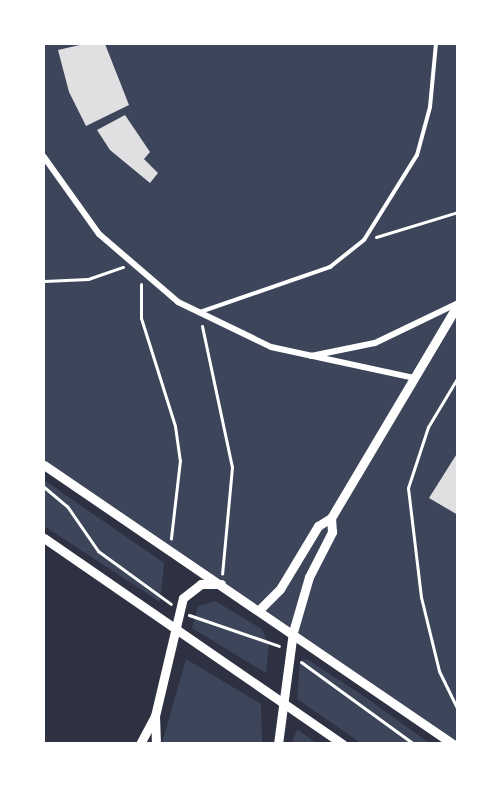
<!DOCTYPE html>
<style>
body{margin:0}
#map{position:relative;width:501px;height:787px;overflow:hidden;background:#2d3142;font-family:"PT Sans",sans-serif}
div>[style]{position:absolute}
.green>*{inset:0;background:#3c4559}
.building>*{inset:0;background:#e0e0e3}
.path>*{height:3px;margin:-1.5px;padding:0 1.5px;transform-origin:1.5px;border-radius:1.5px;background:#fff}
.service>*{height:4px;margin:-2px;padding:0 2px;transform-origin:2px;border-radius:2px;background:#fff}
.minor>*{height:6px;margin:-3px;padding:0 3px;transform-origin:3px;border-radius:3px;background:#fff}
.tertiary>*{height:9px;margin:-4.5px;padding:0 4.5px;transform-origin:4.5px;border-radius:4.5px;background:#fff}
span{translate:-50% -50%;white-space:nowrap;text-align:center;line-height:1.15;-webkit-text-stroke:6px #fff;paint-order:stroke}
.frame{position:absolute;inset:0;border:45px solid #fff;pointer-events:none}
</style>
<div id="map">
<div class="green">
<i style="clip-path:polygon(44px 44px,457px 44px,457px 743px,44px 465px)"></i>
<i style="clip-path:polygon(44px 480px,164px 563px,160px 602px,44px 526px)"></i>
<i style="clip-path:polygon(215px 601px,262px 629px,269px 645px,266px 673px,192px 628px,198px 606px)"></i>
<i style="clip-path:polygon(186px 659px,261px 704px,262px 743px,162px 743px)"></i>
<i style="clip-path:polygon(307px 659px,371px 701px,429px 743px,361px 743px,297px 699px,300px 661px)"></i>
<i style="clip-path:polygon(297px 729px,316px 743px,292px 743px)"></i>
</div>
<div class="building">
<i style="clip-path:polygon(84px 44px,105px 44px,129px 105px,86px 126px,69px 92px,58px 50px)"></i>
<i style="clip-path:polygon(125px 115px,150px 152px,144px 159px,158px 173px,150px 183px,110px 150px,97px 130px)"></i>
<i style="clip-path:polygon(458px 452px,458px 515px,429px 498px)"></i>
</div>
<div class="path">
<i style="left:376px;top:237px;width:86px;rotate:-17deg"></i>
<i style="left:44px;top:281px;width:44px;rotate:-2.6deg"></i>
<i style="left:88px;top:279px;width:37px;rotate:-19deg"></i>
<i style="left:141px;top:284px;width:34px;rotate:90deg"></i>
<i style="left:141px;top:318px;width:113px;rotate:72.5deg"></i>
<i style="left:175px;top:426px;width:34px;rotate:82deg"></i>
<i style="left:180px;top:460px;width:79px;rotate:96.6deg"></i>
<i style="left:202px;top:326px;width:144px;rotate:78deg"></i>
<i style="left:232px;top:467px;width:107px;rotate:95.3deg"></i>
<i style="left:458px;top:377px;width:58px;rotate:121deg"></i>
<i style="left:428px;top:427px;width:64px;rotate:108.2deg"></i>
<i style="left:408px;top:488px;width:110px;rotate:83.2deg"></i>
<i style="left:421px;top:597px;width:76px;rotate:76.3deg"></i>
<i style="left:439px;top:671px;width:43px;rotate:64deg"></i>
<i style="left:44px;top:487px;width:30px;rotate:40deg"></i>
<i style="left:67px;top:506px;width:55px;rotate:55.4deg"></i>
<i style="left:98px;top:551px;width:90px;rotate:36deg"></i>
<i style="left:189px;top:615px;width:95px;rotate:19deg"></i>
<i style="left:301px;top:662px;width:140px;rotate:36deg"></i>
</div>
<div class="service">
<i style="left:200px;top:312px;width:138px;rotate:-19.1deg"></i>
<i style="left:330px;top:267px;width:43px;rotate:-38.5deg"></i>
<i style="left:364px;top:240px;width:100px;rotate:-58.1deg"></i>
<i style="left:417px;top:155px;width:50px;rotate:-74.8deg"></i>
<i style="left:430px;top:107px;width:63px;rotate:-84.6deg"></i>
</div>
<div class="minor">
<i style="left:44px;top:157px;width:95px;rotate:54.5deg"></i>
<i style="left:99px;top:234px;width:104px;rotate:40.7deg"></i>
<i style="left:178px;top:302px;width:103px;rotate:25.8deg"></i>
<i style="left:271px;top:347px;width:146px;rotate:12.2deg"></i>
<i style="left:311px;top:356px;width:65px;rotate:-11.5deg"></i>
<i style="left:375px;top:343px;width:92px;rotate:-25.7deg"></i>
</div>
<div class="tertiary">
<i style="left:44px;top:465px;width:495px;rotate:34.3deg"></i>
<i style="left:44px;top:538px;width:363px;rotate:34.6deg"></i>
<i style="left:260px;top:609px;width:28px;rotate:-45deg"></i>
<i style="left:280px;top:589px;width:74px;rotate:-58.9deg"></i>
<i style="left:318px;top:526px;width:15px;rotate:-32deg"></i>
<i style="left:331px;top:518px;width:249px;rotate:-59.3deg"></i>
<i style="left:140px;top:744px;width:32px;rotate:-62deg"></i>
<i style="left:156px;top:744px;width:28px;rotate:-92deg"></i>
<i style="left:155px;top:716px;width:121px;rotate:-76.7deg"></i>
<i style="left:183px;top:598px;width:23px;rotate:-38deg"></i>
<i style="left:201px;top:584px;width:20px"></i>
<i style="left:278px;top:744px;width:113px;rotate:-82.4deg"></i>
<i style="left:293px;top:632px;width:57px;rotate:-73.8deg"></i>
<i style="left:309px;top:577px;width:51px;rotate:-62.9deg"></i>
<i style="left:332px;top:532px;width:14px;rotate:-94deg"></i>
</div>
<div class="frame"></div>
</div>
